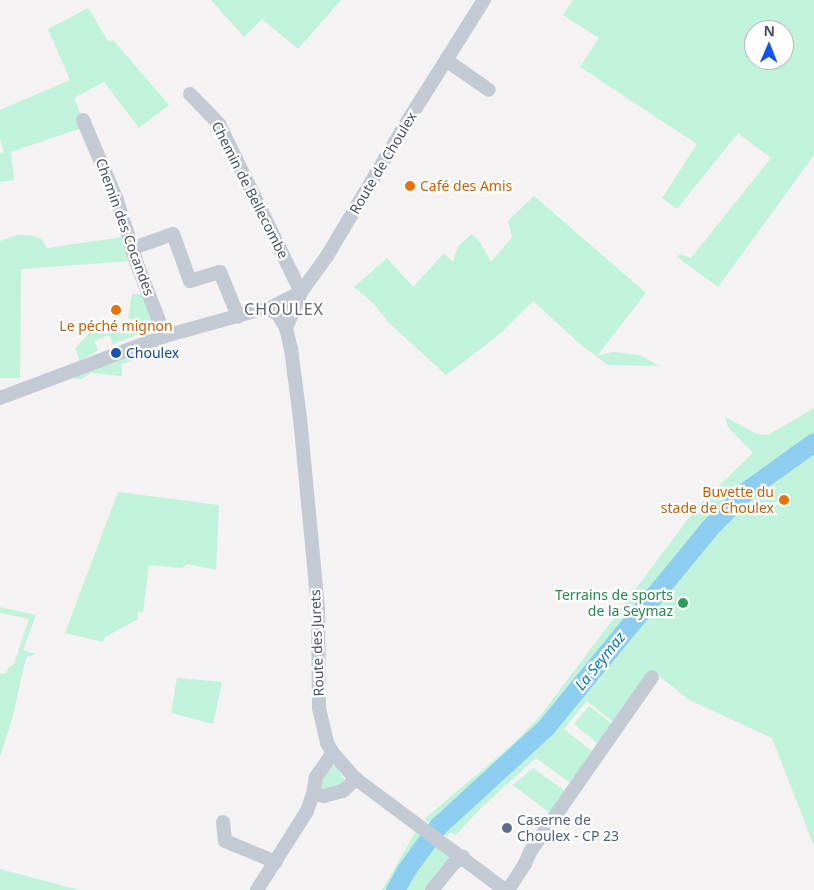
<!DOCTYPE html>
<meta charset="utf-8">
<style>
body{margin:0}
#map{position:relative;width:814px;height:890px;overflow:hidden;background:#f4f2f2;font-family:"Noto Sans",sans-serif}
div>[style]{position:absolute}
.green>*{inset:0;background:#c1f2db}
.river>*{height:19px;margin:-9.5px;padding:0 9.5px;transform-origin:9.5px;border-radius:9.5px;background:#8ccdf0}
.minor>*{height:14px;margin:-7px;padding:0 7px;transform-origin:7px;border-radius:7px;background:#c3cad4}
.dots>*{width:14px;height:14px;translate:-50% -50%;box-sizing:border-box;border:2px solid #fff;border-radius:50%}
span{translate:-50% -50%;white-space:nowrap;text-align:center;line-height:1.15;-webkit-text-stroke:4.5px #fff;paint-order:stroke}
.street-label{font-size:14px;color:#495261}
.food-label{font-size:14px;color:#c56008}
.left{translate:0 -50%;text-align:left}
.right{translate:-100% -50%;text-align:right}
.transit-label{font-size:14px;color:#164399}
.leisure-label{font-size:14px;color:#27864d}
.service-label{font-size:14px;color:#4e5e75}
.water-label{font-size:15px;color:#0778b6;font-style:italic}
.quarter-label{font-size:16px;color:#5e6167;letter-spacing:1px}
.north{position:absolute;left:744px;top:20px;width:50px;height:50px;box-sizing:border-box;background:#fff;border:1px solid #b6bac0;border-radius:50%;rotate:1deg;font-size:14px;font-weight:700;line-height:20px;text-align:center;color:#495261}
.north::after{content:'';display:block;margin:auto;width:18px;height:22px;background:#1353ed;clip-path:polygon(50% 0,100% 100%,50% 72%,0 100%)}
</style>
<div id="map">
<div class="green">
<i style="clip-path:polygon(211px 0,341px 0,298px 49px,262px 19px,244px 37px)"></i>
<i style="clip-path:polygon(evenodd,573px 0,814px 0,814px 155px,718px 287px,677px 257px,680px 254px,691px 258px,771px 158px,738px 133px,677px 209px,662px 198px,697px 144px,580px 67px,599px 38px,563px 15px,573px 0,754px 30px,784px 30px,784px 60px,754px 60px,754px 30px)"></i>
<i style="clip-path:polygon(88px 8px,108px 41px,113px 40px,169px 105px,139px 128px,104px 82px,74px 98px,83px 120px,84px 127px,11px 152px,14px 180px,0 182px,0 153px,4px 152px,0 139px,0 110px,70px 80px,48px 29px)"></i>
<i style="clip-path:polygon(534px 196px,646px 293px,597px 356px,613px 352px,639px 355px,659px 366px,608px 365px,581px 345px,533px 301px,500px 334px,446px 375px,388px 322px,374px 304px,354px 287px,387px 258px,413px 287px,444px 253px,453px 262px,458px 246px,472px 234px,480px 242px,491px 262px,512px 237px,508px 221px)"></i>
<i style="clip-path:polygon(17px 235px,35px 236px,41px 239px,47px 248px,123px 237px,131px 261px,21px 269px,20px 378px,0 378px,0 241px)"></i>
<i style="clip-path:polygon(132px 294px,142px 294px,153px 321px,151px 326px,128px 318px)"></i>
<i style="clip-path:polygon(126px 326px,147px 331px,113px 344px,109px 335px,94px 341px,98px 350px,80px 361px,75px 349px,91px 331px)"></i>
<i style="clip-path:polygon(135px 356px,134px 360px,121px 364px,122px 376px,91px 373px,82px 379px,75px 379px,74px 376px)"></i>
<i style="clip-path:polygon(814px 408px,814px 846px,772px 738px,689px 700px,658px 675px,621px 728px,587px 701px,564px 729px,595px 754px,573px 785px,536px 758px,479px 810px,456px 835px,451px 832px,447px 836px,424px 819px,513px 744px,541px 715px,697px 507px,753px 453px,728px 427px,725px 417px,757px 434px,768px 435px)"></i>
<i style="clip-path:polygon(118px 492px,219px 505px,216px 570px,188px 564px,182px 568px,149px 565px,143px 612px,138px 612px,138px 619px,105px 637px,103px 642px,65px 633px)"></i>
<i style="clip-path:polygon(0 607px,36px 615px,23px 650px,36px 654px,27px 657px,25px 662px,12px 719px,0 756px,0 673px,6px 674px,9px 667px,14px 664px,29px 619px,0 613px)"></i>
<i style="clip-path:polygon(177px 678px,222px 682px,213px 724px,171px 713px)"></i>
<i style="clip-path:polygon(589px 706px,613px 725px,599px 745px,574px 724px)"></i>
<i style="clip-path:polygon(330px 765px,336px 766px,344px 779px,342px 785px,325px 791px,320px 787px,321px 776px)"></i>
<i style="clip-path:polygon(533px 768px,566px 792px,551px 814px,513px 785px)"></i>
<i style="clip-path:polygon(416px 831px,463px 857px,432px 890px,382px 890px)"></i>
<i style="clip-path:polygon(0 869px,79px 890px,0 890px)"></i>
</div>
<div class="river">
<i style="left:395px;top:890px;width:23px;rotate:-61deg"></i>
<i style="left:406px;top:870px;width:54px;rotate:-54deg"></i>
<i style="left:438px;top:826px;width:145px;rotate:-42.5deg"></i>
<i style="left:545px;top:728px;width:259px;rotate:-50.6deg"></i>
<i style="left:709px;top:528px;width:54px;rotate:-45deg"></i>
<i style="left:747px;top:490px;width:82px;rotate:-35.6deg"></i>
</div>
<div class="minor">
<i style="left:446px;top:60px;width:52px;rotate:34.9deg"></i>
<i style="left:190px;top:94px;width:42px;rotate:46deg"></i>
<i style="left:219px;top:124px;width:187px;rotate:64deg"></i>
<i style="left:83px;top:120px;width:87px;rotate:67deg"></i>
<i style="left:117px;top:200px;width:67px;rotate:72.6deg"></i>
<i style="left:137px;top:264px;width:77px;rotate:68.7deg"></i>
<i style="left:133px;top:248px;width:42px;rotate:-19.3deg"></i>
<i style="left:173px;top:234px;width:50px;rotate:70.1deg"></i>
<i style="left:190px;top:281px;width:31px;rotate:-17deg"></i>
<i style="left:220px;top:272px;width:48px;rotate:67.8deg"></i>
<i style="left:268px;top:309px;width:37px;rotate:-27deg"></i>
<i style="left:286px;top:328px;width:39px;rotate:-67deg"></i>
<i style="left:301px;top:292px;width:44px;rotate:-54.2deg"></i>
<i style="left:327px;top:256px;width:147px;rotate:-59.2deg"></i>
<i style="left:402px;top:130px;width:154px;rotate:-57.8deg"></i>
<i style="left:0;top:398px;width:176px;rotate:-20.6deg"></i>
<i style="left:165px;top:336px;width:98px;rotate:-15.5deg"></i>
<i style="left:259px;top:310px;width:9px;rotate:-6deg"></i>
<i style="left:268px;top:309px;width:10px;rotate:24deg"></i>
<i style="left:277px;top:313px;width:17px;rotate:59deg"></i>
<i style="left:286px;top:328px;width:22px;rotate:77deg"></i>
<i style="left:291px;top:349px;width:70px;rotate:82.6deg"></i>
<i style="left:300px;top:418px;width:192px;rotate:84.6deg"></i>
<i style="left:318px;top:609px;width:99px;rotate:89.4deg"></i>
<i style="left:319px;top:708px;width:36px;rotate:77deg"></i>
<i style="left:327px;top:743px;width:12px;rotate:59deg"></i>
<i style="left:333px;top:753px;width:35px;rotate:49deg"></i>
<i style="left:356px;top:779px;width:186px;rotate:36.7deg"></i>
<i style="left:313px;top:794px;width:11px;rotate:10deg"></i>
<i style="left:324px;top:796px;width:20px;rotate:-15deg"></i>
<i style="left:343px;top:791px;width:18px;rotate:-43deg"></i>
<i style="left:223px;top:822px;width:19px;rotate:84deg"></i>
<i style="left:225px;top:841px;width:55px;rotate:22.4deg"></i>
<i style="left:257px;top:890px;width:93px;rotate:-57.7deg"></i>
<i style="left:307px;top:811px;width:18px;rotate:-71deg"></i>
<i style="left:313px;top:794px;width:17px;rotate:-80deg"></i>
<i style="left:316px;top:777px;width:29px;rotate:-55deg"></i>
<i style="left:432px;top:890px;width:32px;rotate:-51deg"></i>
<i style="left:452px;top:865px;width:14px;rotate:-36deg"></i>
<i style="left:508px;top:890px;width:31px;rotate:-57deg"></i>
<i style="left:525px;top:864px;width:13px;rotate:-67deg"></i>
<i style="left:530px;top:852px;width:213px;rotate:-55.1deg"></i>
</div>
<div class="dots">
<i style="left:410px;top:186px;background:#e8710a"></i>
<i style="left:116px;top:310px;background:#e8710a"></i>
<i style="left:116px;top:353px;background:#1a4fb4"></i>
<i style="left:784px;top:500px;background:#e8710a"></i>
<i style="left:683px;top:603px;background:#2e9e5b"></i>
<i style="left:507px;top:828px;background:#5c6f8a"></i>
</div>
<div class="street-label">
<span style="left:383px;top:163px;rotate:-59deg">Route de Choulex</span>
<span style="left:250px;top:190px;rotate:63deg">Chemin de Bellecombe</span>
<span style="left:125px;top:227px;rotate:70deg">Chemin des Cocandes</span>
<span style="left:317px;top:643px;rotate:-92deg">Route des Jurets</span>
</div>
<div class="food-label">
<span class="left" style="left:420px;top:186px">Café des Amis</span>
<span style="left:116px;top:326px">Le péché mignon</span>
<span class="right" style="left:774px;top:500px">Buvette du<br>stade de Choulex</span>
</div>
<div class="transit-label">
<span class="left" style="left:126px;top:353px">Choulex</span>
</div>
<div class="leisure-label">
<span class="right" style="left:673px;top:603px">Terrains de sports<br>de la Seymaz</span>
</div>
<div class="service-label">
<span class="left" style="left:517px;top:828px">Caserne de<br>Choulex - CP 23</span>
</div>
<div class="water-label">
<span style="left:600px;top:661px;rotate:-51deg">La Seymaz</span>
</div>
<div class="quarter-label">
<span style="left:284px;top:309px">CHOULEX</span>
</div>
<div class="north">N</div>
</div>
